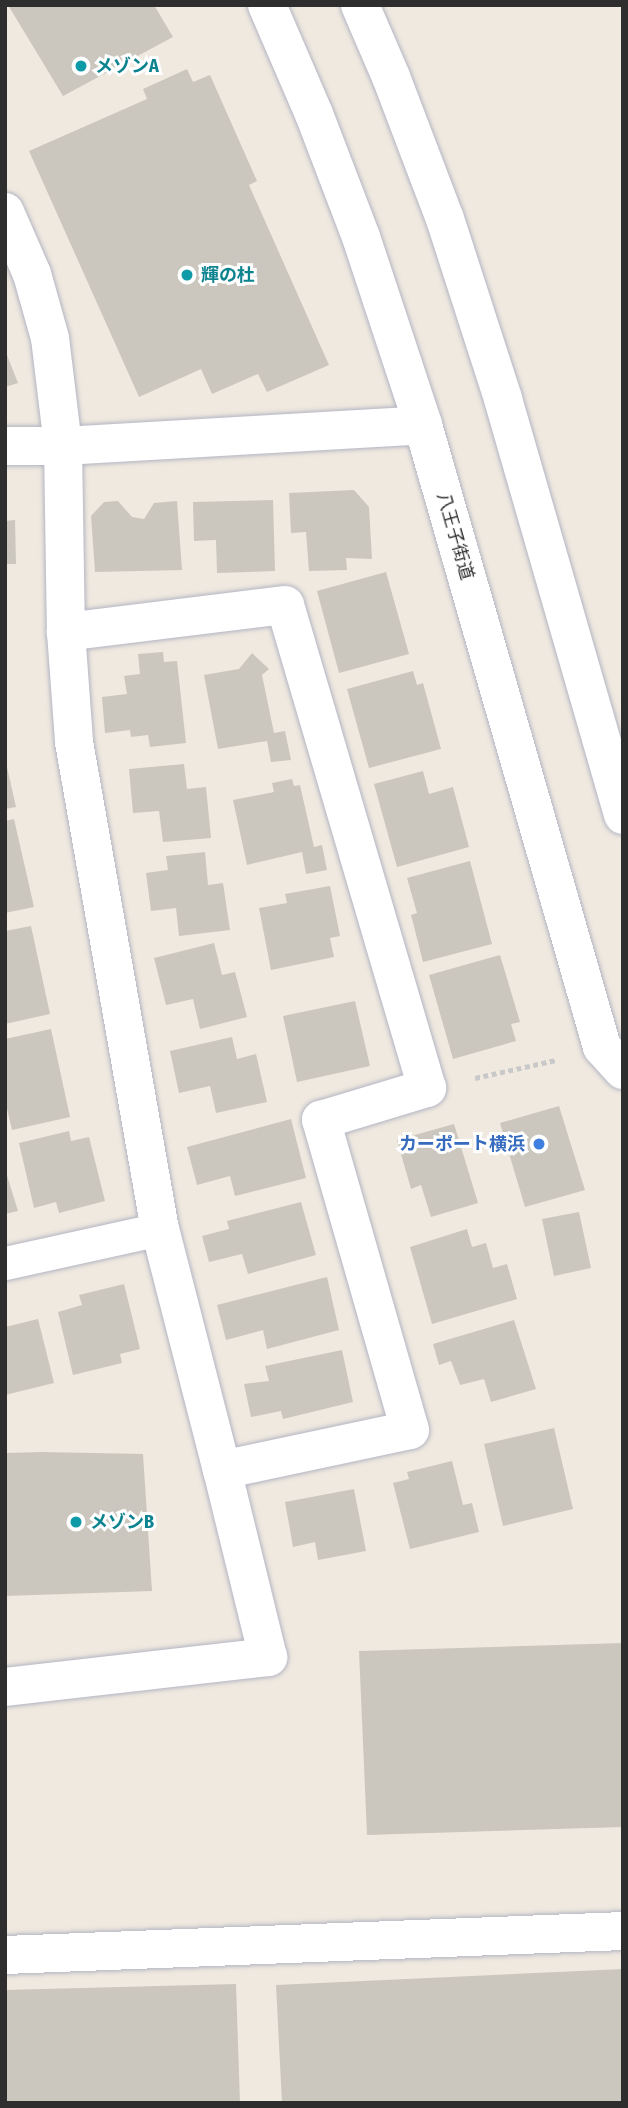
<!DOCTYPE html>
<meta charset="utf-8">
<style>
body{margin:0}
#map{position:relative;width:628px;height:2108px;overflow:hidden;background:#f0e9e0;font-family:"Fira Sans Condensed","Noto Sans JP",sans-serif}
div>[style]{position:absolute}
.building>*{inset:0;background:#cbc7be}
.path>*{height:4.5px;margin-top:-2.25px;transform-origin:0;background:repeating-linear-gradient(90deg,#c9c9c9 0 5px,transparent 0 8.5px)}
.roads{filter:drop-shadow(0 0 2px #b3b5c2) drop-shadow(0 0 2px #b3b5c2)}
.lane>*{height:33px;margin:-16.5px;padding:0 16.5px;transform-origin:16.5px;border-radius:16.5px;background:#fff}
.street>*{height:38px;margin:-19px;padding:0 19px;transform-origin:19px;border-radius:19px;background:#fff}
.secondary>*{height:38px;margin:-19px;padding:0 19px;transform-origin:19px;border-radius:19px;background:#fff}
.dots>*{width:19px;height:19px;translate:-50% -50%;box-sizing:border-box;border:4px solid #fff;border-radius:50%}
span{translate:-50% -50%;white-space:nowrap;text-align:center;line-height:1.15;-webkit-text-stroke:6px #fff;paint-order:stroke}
.culture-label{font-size:18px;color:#0d838f;font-weight:700}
.left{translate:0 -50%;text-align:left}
.street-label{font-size:18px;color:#2e2e2e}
.shop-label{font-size:18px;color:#366cbe;font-weight:700}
.right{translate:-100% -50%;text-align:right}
.frame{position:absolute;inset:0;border:7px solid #2e2e2e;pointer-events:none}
</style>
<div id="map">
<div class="building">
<i style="clip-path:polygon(8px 5px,154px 5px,173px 37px,63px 96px)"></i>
<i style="clip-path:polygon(187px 69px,193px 82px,210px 75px,257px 181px,249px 185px,329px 365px,267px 392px,258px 374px,212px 394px,201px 369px,139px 397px,29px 151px,147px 99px,143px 89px)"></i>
<i style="clip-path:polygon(5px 350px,18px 383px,5px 387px)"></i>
<i style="clip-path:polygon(354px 490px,369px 507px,372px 559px,346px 558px,347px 570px,309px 571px,306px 532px,291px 533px,289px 493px)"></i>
<i style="clip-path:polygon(273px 500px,275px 571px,217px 573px,216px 540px,194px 541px,193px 502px)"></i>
<i style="clip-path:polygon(118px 501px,132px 517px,144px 519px,154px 503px,177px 501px,182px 570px,95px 572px,91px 516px,104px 502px)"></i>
<i style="clip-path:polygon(15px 520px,16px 564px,5px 564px,5px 521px)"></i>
<i style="clip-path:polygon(386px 572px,409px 654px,339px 673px,317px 591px)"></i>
<i style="clip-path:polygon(163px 652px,164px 662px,177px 661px,186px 743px,150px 747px,148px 735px,131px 737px,130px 730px,105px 733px,102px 697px,127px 694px,124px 676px,140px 674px,138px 654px)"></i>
<i style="clip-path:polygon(252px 653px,269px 669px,262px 675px,274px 733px,285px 731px,291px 760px,271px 762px,267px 741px,218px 749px,204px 675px,239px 669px)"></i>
<i style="clip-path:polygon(413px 671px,417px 685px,423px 683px,441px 749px,369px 768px,347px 689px)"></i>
<i style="clip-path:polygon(5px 758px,16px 807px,5px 809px)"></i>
<i style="clip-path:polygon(184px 764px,187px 789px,206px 787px,211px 838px,163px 842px,159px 811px,133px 813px,129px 769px)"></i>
<i style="clip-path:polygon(423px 771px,429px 794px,453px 787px,469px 847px,397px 867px,374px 784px)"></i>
<i style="clip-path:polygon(292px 779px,294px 786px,300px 785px,314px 847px,322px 845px,327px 870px,306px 874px,302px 852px,247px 865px,233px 800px,274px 792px,272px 783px)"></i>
<i style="clip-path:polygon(14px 819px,34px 907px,5px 913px,5px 821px)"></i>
<i style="clip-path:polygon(205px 852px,208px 885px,223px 883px,230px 930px,179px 936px,176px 908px,151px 911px,146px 873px,168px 870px,166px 856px)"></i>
<i style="clip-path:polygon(470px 861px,492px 944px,423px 962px,411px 915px,417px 913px,407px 878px)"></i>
<i style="clip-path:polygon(330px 886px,340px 936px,330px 938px,334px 957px,271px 970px,259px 908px,287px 903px,285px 894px)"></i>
<i style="clip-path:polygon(31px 926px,50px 1014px,5px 1024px,5px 931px)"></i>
<i style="clip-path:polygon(214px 943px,222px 975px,235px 972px,247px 1017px,200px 1029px,193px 999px,166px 1005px,154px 958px)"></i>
<i style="clip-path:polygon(500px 955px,520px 1022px,511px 1024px,516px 1041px,453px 1059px,429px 975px)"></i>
<i style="clip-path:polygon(355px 1001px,370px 1066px,297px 1082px,283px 1016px)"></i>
<i style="clip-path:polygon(51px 1029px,70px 1117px,12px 1130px,5px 1100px,5px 1039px)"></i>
<i style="clip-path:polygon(232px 1037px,237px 1059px,256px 1054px,267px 1102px,216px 1113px,210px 1086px,179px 1093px,170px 1051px)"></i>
<i style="clip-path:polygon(559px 1106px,585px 1190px,525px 1207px,500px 1123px)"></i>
<i style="clip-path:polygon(291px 1119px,306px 1178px,235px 1196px,230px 1176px,197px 1185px,187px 1147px)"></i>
<i style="clip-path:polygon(454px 1124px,478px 1203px,431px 1217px,421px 1185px,411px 1189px,397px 1140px)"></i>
<i style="clip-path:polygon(69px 1131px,71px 1141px,89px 1137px,105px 1201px,59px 1213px,56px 1202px,34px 1208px,19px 1143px)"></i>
<i style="clip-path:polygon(5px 1169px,18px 1211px,5px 1214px)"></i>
<i style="clip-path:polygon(301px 1202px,316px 1255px,248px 1274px,242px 1254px,209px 1262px,202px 1236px,229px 1229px,227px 1221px)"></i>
<i style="clip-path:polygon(579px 1212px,591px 1268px,554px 1276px,542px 1219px)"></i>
<i style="clip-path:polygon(467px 1229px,472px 1247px,486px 1243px,493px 1268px,507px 1264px,517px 1299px,432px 1324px,410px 1247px)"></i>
<i style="clip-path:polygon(327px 1277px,339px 1330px,267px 1349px,263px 1330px,226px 1340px,217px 1305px)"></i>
<i style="clip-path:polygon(124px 1284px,140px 1349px,120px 1354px,122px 1363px,73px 1375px,58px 1312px,82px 1305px,79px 1295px)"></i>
<i style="clip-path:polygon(38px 1319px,54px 1383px,5px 1395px,5px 1327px)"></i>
<i style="clip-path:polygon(514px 1320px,536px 1389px,491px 1402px,484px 1379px,460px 1385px,451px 1361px,439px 1365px,433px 1344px)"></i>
<i style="clip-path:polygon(342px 1350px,353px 1402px,283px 1419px,281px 1411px,251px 1417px,244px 1384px,269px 1381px,265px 1366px)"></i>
<i style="clip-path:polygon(554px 1428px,573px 1509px,503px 1526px,484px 1444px)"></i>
<i style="clip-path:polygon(42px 1452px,143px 1454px,152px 1591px,5px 1596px,5px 1453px)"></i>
<i style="clip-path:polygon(452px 1461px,463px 1505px,472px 1503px,479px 1532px,410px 1549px,393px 1483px,409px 1479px,407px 1472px)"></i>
<i style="clip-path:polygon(354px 1489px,366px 1551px,318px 1560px,315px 1542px,293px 1547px,285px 1502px)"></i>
<i style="clip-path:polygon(623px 1643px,623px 1827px,367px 1835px,359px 1651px)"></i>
<i style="clip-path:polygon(623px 1969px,623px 2103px,282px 2103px,276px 1985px)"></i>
<i style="clip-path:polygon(236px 1984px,240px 2103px,5px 2103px,5px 1990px)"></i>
</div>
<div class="path">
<i style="left:475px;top:1078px;width:83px;rotate:-12.5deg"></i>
</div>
<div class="roads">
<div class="lane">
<i style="left:5px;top:1263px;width:159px;rotate:-12.4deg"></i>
</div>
<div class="street">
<i style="left:5px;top:212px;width:68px;rotate:66.5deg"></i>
<i style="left:32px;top:274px;width:66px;rotate:74.3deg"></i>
<i style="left:50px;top:338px;width:109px;rotate:83.1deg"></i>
<i style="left:63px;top:446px;width:186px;rotate:89.1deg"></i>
<i style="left:66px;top:632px;width:110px;rotate:85.8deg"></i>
<i style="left:74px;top:742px;width:495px;rotate:80deg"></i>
<i style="left:160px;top:1229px;width:249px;rotate:75.6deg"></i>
<i style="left:222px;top:1470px;width:192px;rotate:-12deg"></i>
<i style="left:410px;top:1430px;width:323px;rotate:-106deg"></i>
<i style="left:321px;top:1120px;width:111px;rotate:-16.8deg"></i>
<i style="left:427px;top:1088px;width:503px;rotate:-106.38deg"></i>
<i style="left:285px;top:605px;width:221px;rotate:173deg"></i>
<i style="left:5px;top:446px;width:58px"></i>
<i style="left:63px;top:446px;width:361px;rotate:-3.3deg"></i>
<i style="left:5px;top:1687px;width:265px;rotate:-6.5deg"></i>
<i style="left:268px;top:1657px;width:193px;rotate:-103.8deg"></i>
<i style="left:5px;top:1955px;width:618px;rotate:-2.22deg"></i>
</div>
<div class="secondary">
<i style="left:267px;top:5px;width:119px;rotate:66.7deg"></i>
<i style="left:314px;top:114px;width:132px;rotate:69.1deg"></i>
<i style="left:361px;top:237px;width:198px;rotate:71.7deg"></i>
<i style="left:423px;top:425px;width:647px;rotate:73.95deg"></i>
<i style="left:602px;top:1047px;width:31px;rotate:48deg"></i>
<i style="left:360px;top:5px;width:78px;rotate:66.7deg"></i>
<i style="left:391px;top:77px;width:152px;rotate:69.2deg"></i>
<i style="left:445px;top:219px;width:189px;rotate:72.1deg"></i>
<i style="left:503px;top:399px;width:433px;rotate:73.9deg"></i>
</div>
</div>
<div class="dots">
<i style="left:81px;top:66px;background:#0f9aa8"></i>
<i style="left:187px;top:275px;background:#0f9aa8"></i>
<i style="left:539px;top:1144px;background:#3f7fe0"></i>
<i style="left:76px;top:1522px;background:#0f9aa8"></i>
</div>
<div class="culture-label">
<span class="left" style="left:95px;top:66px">メゾンA</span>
<span class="left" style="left:201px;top:275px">輝の杜</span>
<span class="left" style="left:90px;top:1522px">メゾンB</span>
</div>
<div class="street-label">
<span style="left:455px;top:536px;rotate:74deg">八王子街道</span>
</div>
<div class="shop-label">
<span class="right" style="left:525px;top:1144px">カーポート横浜</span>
</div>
<div class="frame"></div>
</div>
